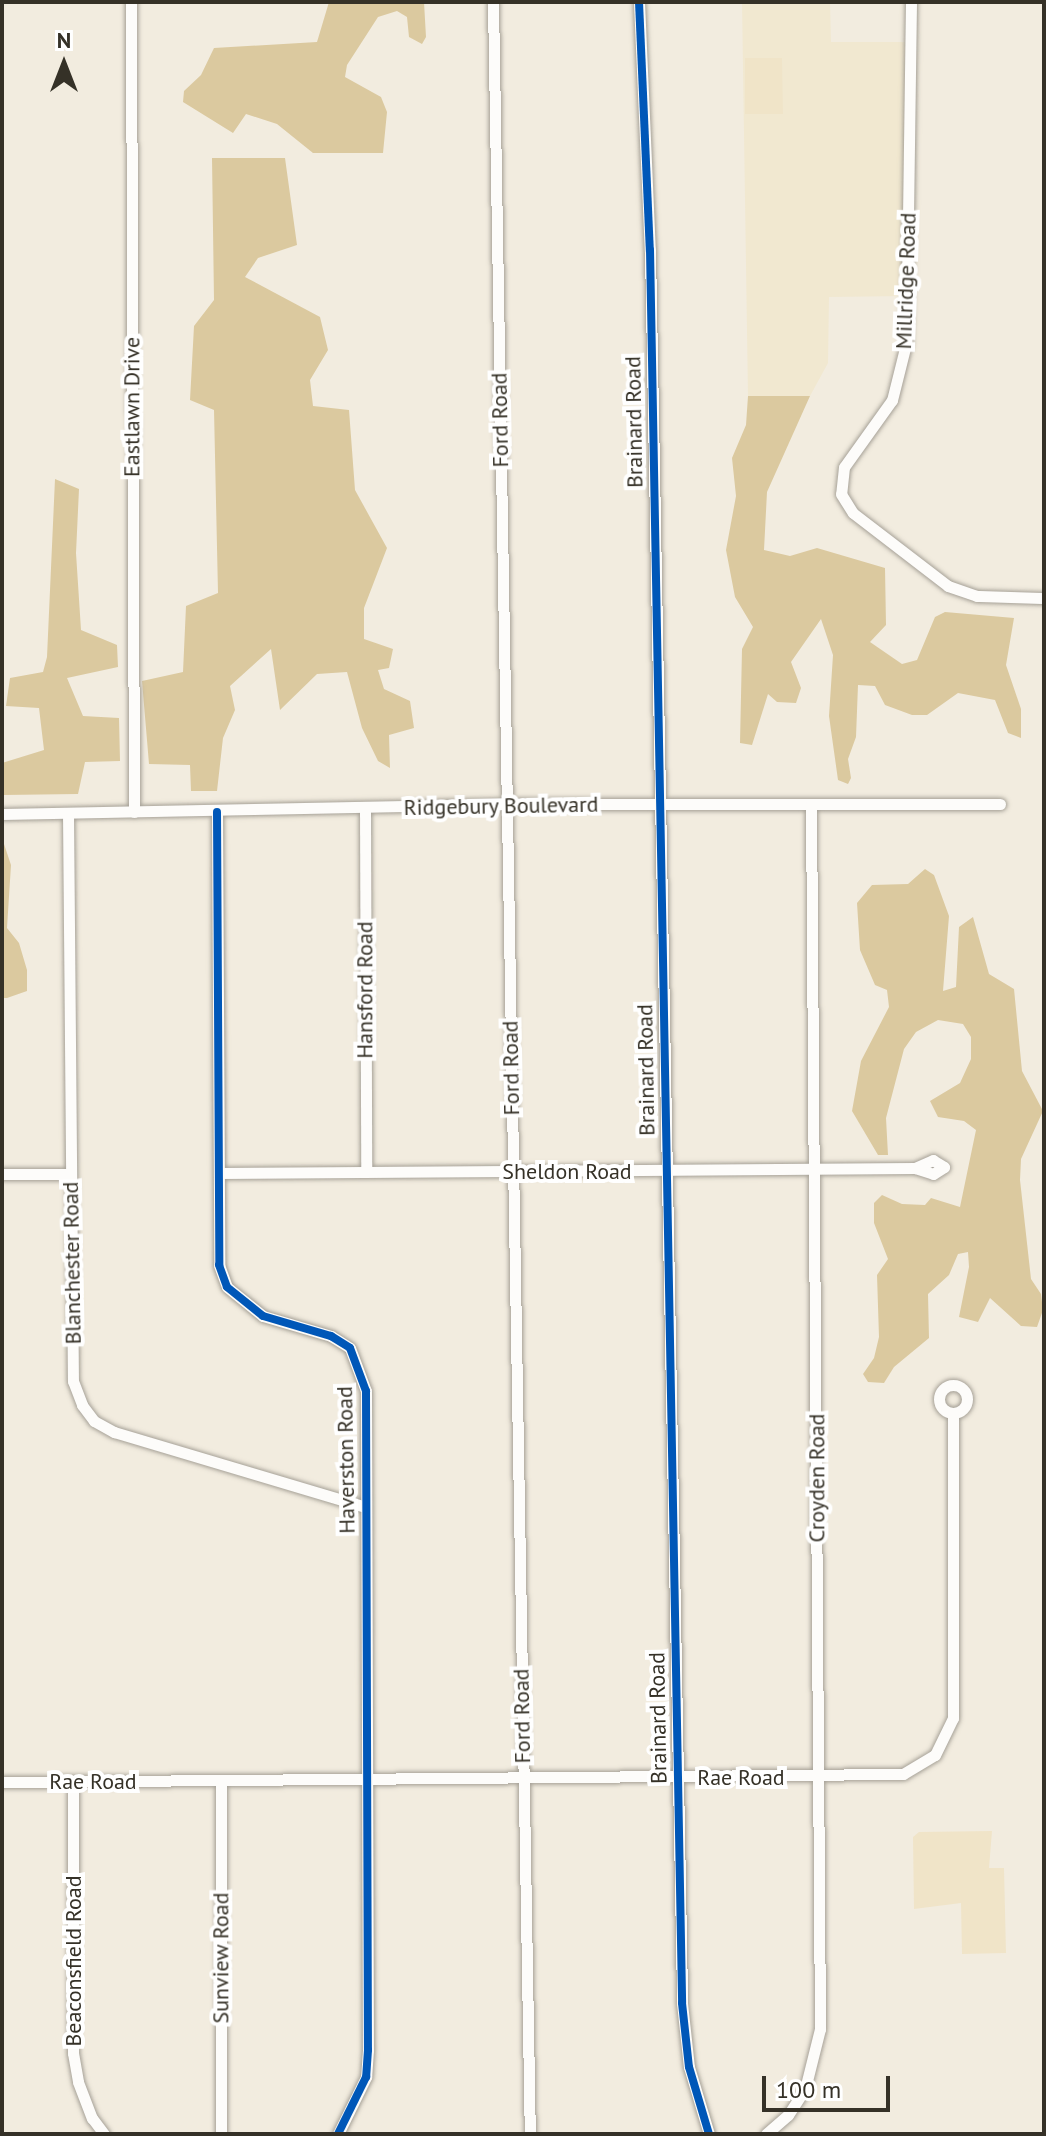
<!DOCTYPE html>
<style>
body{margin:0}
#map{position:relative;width:1046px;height:2136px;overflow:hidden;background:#f2ecdf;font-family:"PT Sans",sans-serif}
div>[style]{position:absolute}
.built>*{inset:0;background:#f1e8d0}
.green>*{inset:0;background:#f0e4c8}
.forest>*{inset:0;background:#dbc99f}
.roads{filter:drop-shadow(0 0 2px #a6a197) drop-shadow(0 0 2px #a6a197)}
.minor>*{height:11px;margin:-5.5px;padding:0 5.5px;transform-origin:5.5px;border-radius:5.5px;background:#fdfcfa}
.minor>.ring{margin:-5.5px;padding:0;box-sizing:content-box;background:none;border:11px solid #fdfcfa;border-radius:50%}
.cycleway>*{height:8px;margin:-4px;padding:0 4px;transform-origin:4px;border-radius:4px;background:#0057b8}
span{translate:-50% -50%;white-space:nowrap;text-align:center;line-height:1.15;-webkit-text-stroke:8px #fff;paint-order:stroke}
.street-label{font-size:22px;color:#353127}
.frame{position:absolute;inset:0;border:4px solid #353127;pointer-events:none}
.north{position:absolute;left:24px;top:24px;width:80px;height:80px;-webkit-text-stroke:6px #fff;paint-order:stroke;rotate:0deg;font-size:22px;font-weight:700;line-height:32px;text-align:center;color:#353127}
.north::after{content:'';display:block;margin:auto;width:28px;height:36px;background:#353127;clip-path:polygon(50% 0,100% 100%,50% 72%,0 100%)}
.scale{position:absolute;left:762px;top:2076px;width:128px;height:36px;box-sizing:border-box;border:4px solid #353127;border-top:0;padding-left:10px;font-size:24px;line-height:28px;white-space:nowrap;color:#353127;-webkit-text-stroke:6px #fff;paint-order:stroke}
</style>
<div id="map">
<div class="built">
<i style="clip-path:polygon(742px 2px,830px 2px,831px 42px,911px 42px,906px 296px,829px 297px,828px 363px,810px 396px,748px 396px)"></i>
</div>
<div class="green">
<i style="clip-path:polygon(745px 58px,782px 58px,783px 114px,745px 114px)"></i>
<i style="clip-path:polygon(992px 1831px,989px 1868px,1004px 1868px,1006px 1953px,962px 1954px,961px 1903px,914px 1909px,913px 1837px,919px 1832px)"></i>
</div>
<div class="forest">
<i style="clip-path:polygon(329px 2px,424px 2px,426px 37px,422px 44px,409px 37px,407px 17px,397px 11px,378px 17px,347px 65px,345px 77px,381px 97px,387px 112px,383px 153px,313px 153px,277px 124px,246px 114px,233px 133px,183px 102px,184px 91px,201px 75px,214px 48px,317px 42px)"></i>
<i style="clip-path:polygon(212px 158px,285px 158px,297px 245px,258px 258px,245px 277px,320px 317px,328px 350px,310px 380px,313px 406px,349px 410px,355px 490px,387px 548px,364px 608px,364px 639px,393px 649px,389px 668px,378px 670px,384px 689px,410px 701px,414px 728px,389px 735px,390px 768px,378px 761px,362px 728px,347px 672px,317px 674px,280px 710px,271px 649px,230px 686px,235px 710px,223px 738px,217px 791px,191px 791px,190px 765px,149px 764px,142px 681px,183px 672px,186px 606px,218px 593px,214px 410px,190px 400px,194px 326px,214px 300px)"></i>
<i style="clip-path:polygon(748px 396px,810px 396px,767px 492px,764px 550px,790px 556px,817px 548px,885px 568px,886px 625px,870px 642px,902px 664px,917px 660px,935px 617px,945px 612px,1014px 618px,1006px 665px,1021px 709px,1021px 738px,1008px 733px,995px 700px,958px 693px,927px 715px,912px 715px,885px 705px,875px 686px,858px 685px,856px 737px,848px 759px,851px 778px,848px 784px,838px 780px,829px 716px,833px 655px,821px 619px,791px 662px,801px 688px,796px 703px,777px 702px,768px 694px,752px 745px,740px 743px,742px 649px,753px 627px,735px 597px,726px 550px,736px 496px,732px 458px,746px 425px)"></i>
<i style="clip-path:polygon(55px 479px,79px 489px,76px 553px,81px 630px,117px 645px,118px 667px,67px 678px,83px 716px,119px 718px,120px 761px,85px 762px,78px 794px,3px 795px,2px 763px,44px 750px,39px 708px,6px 706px,10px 678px,43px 672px,47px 657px)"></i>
<i style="clip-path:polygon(2px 838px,11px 865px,7px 928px,19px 943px,27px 970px,27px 991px,7px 998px,2px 998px)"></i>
<i style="clip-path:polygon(925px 869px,934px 875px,949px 916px,943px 991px,956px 987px,959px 927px,973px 917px,989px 974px,1014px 989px,1022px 1071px,1043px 1111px,1021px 1159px,1020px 1180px,1031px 1279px,1041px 1294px,1043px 1310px,1037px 1327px,1021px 1326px,990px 1298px,978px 1322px,959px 1317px,969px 1267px,968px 1252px,958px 1254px,949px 1275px,928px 1294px,929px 1338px,894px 1367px,884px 1383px,868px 1382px,863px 1374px,874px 1358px,879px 1337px,877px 1275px,888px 1259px,874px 1223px,874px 1203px,882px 1195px,902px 1204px,925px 1205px,931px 1198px,960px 1207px,976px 1130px,964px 1121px,938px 1117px,930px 1101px,960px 1083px,971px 1059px,971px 1037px,963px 1024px,938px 1020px,916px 1032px,904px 1049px,886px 1118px,888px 1155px,878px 1155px,852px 1111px,861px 1061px,889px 1007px,887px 990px,875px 985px,860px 950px,857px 903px,872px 885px,908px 884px)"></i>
</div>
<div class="roads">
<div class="minor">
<i style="left:131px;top:2px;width:810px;rotate:89.79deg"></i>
<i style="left:493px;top:2px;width:2132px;rotate:89.01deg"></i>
<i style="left:639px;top:2px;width:248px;rotate:87.5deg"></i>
<i style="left:650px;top:250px;width:1753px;rotate:88.95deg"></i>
<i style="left:682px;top:2003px;width:64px;rotate:83.8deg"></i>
<i style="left:689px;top:2067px;width:70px;rotate:73.4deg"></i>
<i style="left:911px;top:2px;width:342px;rotate:90.8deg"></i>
<i style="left:906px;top:344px;width:58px;rotate:104deg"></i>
<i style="left:892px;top:400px;width:82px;rotate:125.6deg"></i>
<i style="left:844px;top:467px;width:27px;rotate:96deg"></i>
<i style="left:841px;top:494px;width:22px;rotate:58deg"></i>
<i style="left:853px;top:513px;width:120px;rotate:37.5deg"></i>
<i style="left:948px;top:586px;width:31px;rotate:19deg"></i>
<i style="left:977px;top:596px;width:67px;rotate:1.7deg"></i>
<i style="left:365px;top:808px;width:364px;rotate:89.8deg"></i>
<i style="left:217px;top:812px;width:453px;rotate:89.7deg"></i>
<i style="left:219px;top:1265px;width:23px;rotate:70deg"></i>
<i style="left:227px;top:1287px;width:46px;rotate:38.9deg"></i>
<i style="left:263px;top:1316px;width:71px;rotate:16.4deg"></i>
<i style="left:331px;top:1336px;width:22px;rotate:32deg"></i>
<i style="left:350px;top:1348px;width:46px;rotate:69.6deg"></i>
<i style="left:366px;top:1391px;width:659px;rotate:89.83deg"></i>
<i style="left:368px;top:2050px;width:27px;rotate:94deg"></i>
<i style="left:366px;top:2077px;width:64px;rotate:116.2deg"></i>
<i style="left:68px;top:813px;width:568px;rotate:89.5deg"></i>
<i style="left:73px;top:1381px;width:26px;rotate:69deg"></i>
<i style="left:82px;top:1405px;width:20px;rotate:53deg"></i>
<i style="left:94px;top:1421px;width:23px;rotate:29deg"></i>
<i style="left:114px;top:1432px;width:263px;rotate:16.6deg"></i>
<i style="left:2px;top:814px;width:503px;rotate:-1.14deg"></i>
<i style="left:505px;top:804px;width:495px"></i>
<i style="left:219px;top:1173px;width:696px;rotate:-0.41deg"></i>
<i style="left:915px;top:1168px;width:19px;rotate:18deg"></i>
<i style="left:933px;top:1174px;width:13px;rotate:-32deg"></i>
<i style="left:944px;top:1167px;width:13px;rotate:-148deg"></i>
<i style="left:933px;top:1160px;width:20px;rotate:156deg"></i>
<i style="left:2px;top:1174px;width:69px"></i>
<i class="ring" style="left:939px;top:1385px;width:17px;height:17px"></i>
<i style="left:73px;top:1781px;width:272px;rotate:90deg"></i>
<i style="left:73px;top:2053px;width:29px;rotate:80deg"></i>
<i style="left:78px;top:2082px;width:39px;rotate:69deg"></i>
<i style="left:92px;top:2118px;width:20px;rotate:53deg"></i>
<i style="left:2px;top:1782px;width:901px;rotate:-0.51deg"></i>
<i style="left:903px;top:1774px;width:37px;rotate:-31deg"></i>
<i style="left:935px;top:1755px;width:41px;rotate:-64.1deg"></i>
<i style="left:953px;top:1718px;width:305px;rotate:-90deg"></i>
<i style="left:221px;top:1782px;width:352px;rotate:90deg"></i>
<i style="left:766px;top:2134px;width:29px;rotate:-41deg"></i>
<i style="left:788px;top:2115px;width:31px;rotate:-57deg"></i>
<i style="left:805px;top:2089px;width:62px;rotate:-76deg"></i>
<i style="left:820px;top:2029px;width:1225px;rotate:-90.42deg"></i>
</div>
</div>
<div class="cycleway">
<i style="left:639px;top:2px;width:248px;rotate:87.5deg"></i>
<i style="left:650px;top:250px;width:1753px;rotate:88.95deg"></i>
<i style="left:682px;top:2003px;width:64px;rotate:83.8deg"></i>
<i style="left:689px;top:2067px;width:70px;rotate:73.4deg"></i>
<i style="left:217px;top:812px;width:453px;rotate:89.7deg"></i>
<i style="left:219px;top:1265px;width:23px;rotate:70deg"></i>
<i style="left:227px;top:1287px;width:46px;rotate:38.9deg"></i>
<i style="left:263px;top:1316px;width:71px;rotate:16.4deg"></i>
<i style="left:331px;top:1336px;width:22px;rotate:32deg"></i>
<i style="left:350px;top:1348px;width:46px;rotate:69.6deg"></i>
<i style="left:366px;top:1391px;width:659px;rotate:89.83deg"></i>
<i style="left:368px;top:2050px;width:27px;rotate:94deg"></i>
<i style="left:366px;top:2077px;width:64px;rotate:116.2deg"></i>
</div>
<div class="street-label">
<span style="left:906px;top:281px;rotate:-88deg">Millridge Road</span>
<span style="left:132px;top:407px;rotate:-90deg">Eastlawn Drive</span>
<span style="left:500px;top:420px;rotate:-91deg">Ford Road</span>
<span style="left:634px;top:422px;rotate:-91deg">Brainard Road</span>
<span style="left:501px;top:806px;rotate:-1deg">Ridgebury Boulevard</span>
<span style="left:365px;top:990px;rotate:-90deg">Hansford Road</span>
<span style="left:511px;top:1068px;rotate:-91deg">Ford Road</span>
<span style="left:646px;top:1070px;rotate:-91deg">Brainard Road</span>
<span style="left:567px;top:1172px">Sheldon Road</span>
<span style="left:72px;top:1263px;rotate:-91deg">Blanchester Road</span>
<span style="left:346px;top:1460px;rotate:-91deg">Haverston Road</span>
<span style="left:817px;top:1478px;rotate:-90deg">Croyden Road</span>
<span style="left:522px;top:1716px;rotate:-91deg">Ford Road</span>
<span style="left:658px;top:1718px;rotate:-91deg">Brainard Road</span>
<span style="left:741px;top:1778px">Rae Road</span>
<span style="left:93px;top:1782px">Rae Road</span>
<span style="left:221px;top:1958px;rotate:-90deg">Sunview Road</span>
<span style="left:74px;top:1961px;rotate:-90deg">Beaconsfield Road</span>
</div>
<div class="frame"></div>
<div class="north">N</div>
<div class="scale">100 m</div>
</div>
